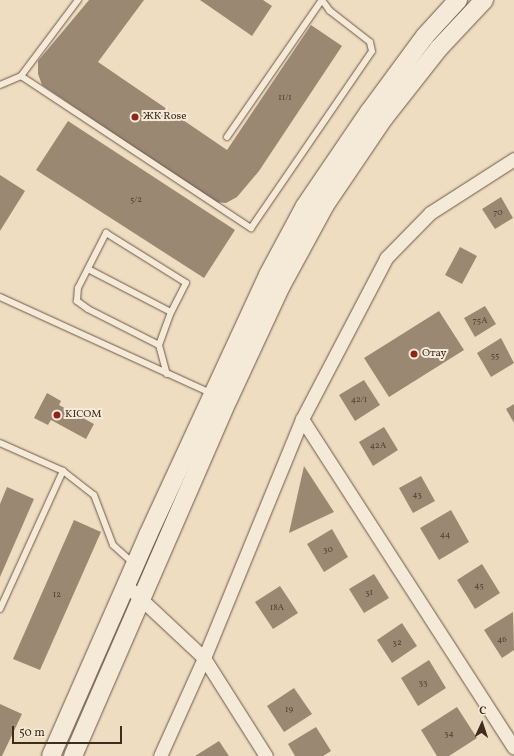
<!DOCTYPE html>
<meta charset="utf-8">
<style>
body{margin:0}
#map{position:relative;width:514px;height:756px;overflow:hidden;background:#efddc1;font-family:Vollkorn,serif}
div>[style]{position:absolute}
.building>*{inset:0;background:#9b8873}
.roads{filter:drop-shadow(0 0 1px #6b5847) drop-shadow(0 0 1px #6b5847)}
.service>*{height:6px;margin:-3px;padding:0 3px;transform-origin:3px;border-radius:3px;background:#f5e9d7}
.minor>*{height:13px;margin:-6.5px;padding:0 6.5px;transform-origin:6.5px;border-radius:6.5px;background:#f5e9d7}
.secondary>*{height:18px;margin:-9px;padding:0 9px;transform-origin:9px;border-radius:9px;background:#f5e9d7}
.dots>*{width:11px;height:11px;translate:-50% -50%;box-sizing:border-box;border:2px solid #f5e9d7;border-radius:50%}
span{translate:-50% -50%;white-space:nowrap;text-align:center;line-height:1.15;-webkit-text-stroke:4px #f5e9d7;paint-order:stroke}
.number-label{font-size:9px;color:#564333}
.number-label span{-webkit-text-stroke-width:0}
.poi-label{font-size:11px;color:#3f2c1e}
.left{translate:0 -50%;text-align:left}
.north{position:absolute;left:462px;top:704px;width:40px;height:40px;-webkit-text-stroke:3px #f5e9d7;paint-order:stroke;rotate:3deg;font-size:11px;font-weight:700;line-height:16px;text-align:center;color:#3f2c1e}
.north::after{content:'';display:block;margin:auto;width:14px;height:18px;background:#3f2c1e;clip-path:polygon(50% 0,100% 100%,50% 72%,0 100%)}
.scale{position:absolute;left:12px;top:726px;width:110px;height:18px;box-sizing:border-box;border:2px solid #3f2c1e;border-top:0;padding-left:5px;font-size:12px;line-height:14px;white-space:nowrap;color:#3f2c1e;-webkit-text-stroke:3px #f5e9d7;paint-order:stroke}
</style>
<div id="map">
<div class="building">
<i style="clip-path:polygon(89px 0,144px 0,98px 62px,227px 150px,311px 25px,342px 46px,259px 171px,237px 197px,226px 203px,215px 202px,42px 85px,38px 74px,38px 61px)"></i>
<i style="clip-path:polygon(200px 0,263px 0,272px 6px,252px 36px)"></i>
<i style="clip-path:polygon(68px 121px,235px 230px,204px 278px,36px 170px)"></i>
<i style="clip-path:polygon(0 175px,25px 191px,0 231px)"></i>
<i style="clip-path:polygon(501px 197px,513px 218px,495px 229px,482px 209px)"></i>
<i style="clip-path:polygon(460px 247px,477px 256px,462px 284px,445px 275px)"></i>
<i style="clip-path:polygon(485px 306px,496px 324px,475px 337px,464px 318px)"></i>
<i style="clip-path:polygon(439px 311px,464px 350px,389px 397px,364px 358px)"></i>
<i style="clip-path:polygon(501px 338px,514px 363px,491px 377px,477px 353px)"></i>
<i style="clip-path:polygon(364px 380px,380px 405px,355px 421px,339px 395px)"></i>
<i style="clip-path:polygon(47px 393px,61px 401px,59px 405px,94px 424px,86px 439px,51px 420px,48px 425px,34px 418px)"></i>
<i style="clip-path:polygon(514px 404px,514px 423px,506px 409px)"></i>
<i style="clip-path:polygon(384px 427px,398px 450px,373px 466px,359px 442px)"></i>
<i style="clip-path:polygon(304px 466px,334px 512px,289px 533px)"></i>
<i style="clip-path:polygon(421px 476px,435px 501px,413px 513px,399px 488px)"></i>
<i style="clip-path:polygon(7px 487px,34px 499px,0 577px,0 504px)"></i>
<i style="clip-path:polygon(451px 510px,469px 542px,439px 560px,420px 528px)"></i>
<i style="clip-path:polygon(74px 520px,101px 532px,40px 670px,13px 659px)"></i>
<i style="clip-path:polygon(332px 529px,348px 557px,324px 572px,307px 544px)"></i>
<i style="clip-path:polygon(482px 564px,500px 593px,475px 609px,457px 580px)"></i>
<i style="clip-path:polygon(374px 574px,389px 598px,364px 613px,349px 589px)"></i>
<i style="clip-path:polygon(280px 586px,298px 613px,273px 629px,255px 602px)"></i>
<i style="clip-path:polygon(513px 612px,514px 650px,502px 658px,484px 630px)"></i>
<i style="clip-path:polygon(402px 623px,417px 646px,392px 663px,377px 640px)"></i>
<i style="clip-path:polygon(429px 660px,446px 688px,418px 706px,401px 678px)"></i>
<i style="clip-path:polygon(294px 688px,312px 714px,284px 732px,267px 706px)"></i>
<i style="clip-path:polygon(0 704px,22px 714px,2px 756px,0 756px)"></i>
<i style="clip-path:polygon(457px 707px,477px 738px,449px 756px,437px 756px,421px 730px)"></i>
<i style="clip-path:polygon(316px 727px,331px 751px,323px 756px,295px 756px,288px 744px)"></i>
<i style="clip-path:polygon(219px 741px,229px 756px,195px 756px)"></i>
</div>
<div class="roads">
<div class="service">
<i style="left:21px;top:76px;width:276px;rotate:33.5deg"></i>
<i style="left:251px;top:228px;width:214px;rotate:-55.6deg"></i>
<i style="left:372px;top:51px;width:9px;rotate:-103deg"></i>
<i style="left:370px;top:42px;width:51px;rotate:-142.2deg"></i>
<i style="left:330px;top:11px;width:14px;rotate:-126deg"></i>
<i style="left:0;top:85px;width:23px;rotate:-23deg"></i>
<i style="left:21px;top:76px;width:95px;rotate:-53.1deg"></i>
<i style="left:227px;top:137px;width:167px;rotate:-55.3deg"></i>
<i style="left:88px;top:269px;width:93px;rotate:27.4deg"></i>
<i style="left:0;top:297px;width:232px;rotate:24.5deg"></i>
<i style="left:159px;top:345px;width:80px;rotate:-153.1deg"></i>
<i style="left:88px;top:309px;width:14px;rotate:-144deg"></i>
<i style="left:77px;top:301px;width:13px;rotate:-86deg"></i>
<i style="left:78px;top:288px;width:62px;rotate:-63deg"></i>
<i style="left:106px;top:233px;width:94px;rotate:32deg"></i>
<i style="left:186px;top:283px;width:33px;rotate:117deg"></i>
<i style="left:171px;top:312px;width:35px;rotate:110deg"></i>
<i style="left:159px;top:345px;width:30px;rotate:75deg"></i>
<i style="left:0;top:443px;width:69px;rotate:24deg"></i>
<i style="left:63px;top:471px;width:39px;rotate:38deg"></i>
<i style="left:94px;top:495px;width:53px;rotate:69.2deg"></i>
<i style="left:113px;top:545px;width:28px;rotate:42deg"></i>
<i style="left:0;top:609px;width:152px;rotate:-65.5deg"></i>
</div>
<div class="minor">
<i style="left:302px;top:419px;width:391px;rotate:57.2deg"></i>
<i style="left:126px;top:585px;width:107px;rotate:43.1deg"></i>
<i style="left:204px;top:658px;width:116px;rotate:57.7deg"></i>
<i style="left:160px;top:756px;width:107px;rotate:-65.8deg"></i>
<i style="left:204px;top:658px;width:258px;rotate:-67.7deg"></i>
<i style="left:302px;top:419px;width:182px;rotate:-62.4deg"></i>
<i style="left:386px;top:258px;width:63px;rotate:-45.6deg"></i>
<i style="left:430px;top:213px;width:100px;rotate:-32.7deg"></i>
</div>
<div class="secondary">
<i style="left:51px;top:756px;width:241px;rotate:-66.3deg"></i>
<i style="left:148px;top:535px;width:286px;rotate:-65.2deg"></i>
<i style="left:268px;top:275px;width:78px;rotate:-61.8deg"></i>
<i style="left:305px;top:206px;width:114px;rotate:-55.8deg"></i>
<i style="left:369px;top:112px;width:94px;rotate:-53.6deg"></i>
<i style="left:425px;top:36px;width:49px;rotate:-47.5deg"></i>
<i style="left:73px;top:756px;width:388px;rotate:-66.5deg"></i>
<i style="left:228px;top:400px;width:126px;rotate:-65.1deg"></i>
<i style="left:281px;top:286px;width:92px;rotate:-61.5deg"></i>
<i style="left:325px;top:205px;width:105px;rotate:-55.9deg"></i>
<i style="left:384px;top:118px;width:89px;rotate:-51.8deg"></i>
<i style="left:439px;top:48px;width:66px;rotate:-46.8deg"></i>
</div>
</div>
<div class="dots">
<i style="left:135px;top:117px;background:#8f2418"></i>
<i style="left:414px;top:354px;background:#8f2418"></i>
<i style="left:57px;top:415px;background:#8f2418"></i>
</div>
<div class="number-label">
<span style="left:285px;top:98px">11/1</span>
<span style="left:136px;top:200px">5/2</span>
<span style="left:498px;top:213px">70</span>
<span style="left:480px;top:321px">75А</span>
<span style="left:495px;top:356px">55</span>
<span style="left:359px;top:400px">42/1</span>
<span style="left:378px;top:446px">42А</span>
<span style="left:417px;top:495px">43</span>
<span style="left:445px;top:535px">44</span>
<span style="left:328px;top:550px">30</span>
<span style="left:479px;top:586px">45</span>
<span style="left:369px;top:593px">31</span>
<span style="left:57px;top:595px">12</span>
<span style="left:277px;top:608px">18А</span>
<span style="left:502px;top:640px">46</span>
<span style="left:397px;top:643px">32</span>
<span style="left:423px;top:683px">33</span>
<span style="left:289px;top:710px">19</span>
<span style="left:449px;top:734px">34</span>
</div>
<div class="poi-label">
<span class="left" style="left:143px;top:117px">ЖК Rose</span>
<span class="left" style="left:422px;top:354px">Отау</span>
<span class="left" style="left:65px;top:415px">KICOM</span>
</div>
<div class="north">С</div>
<div class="scale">50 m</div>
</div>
